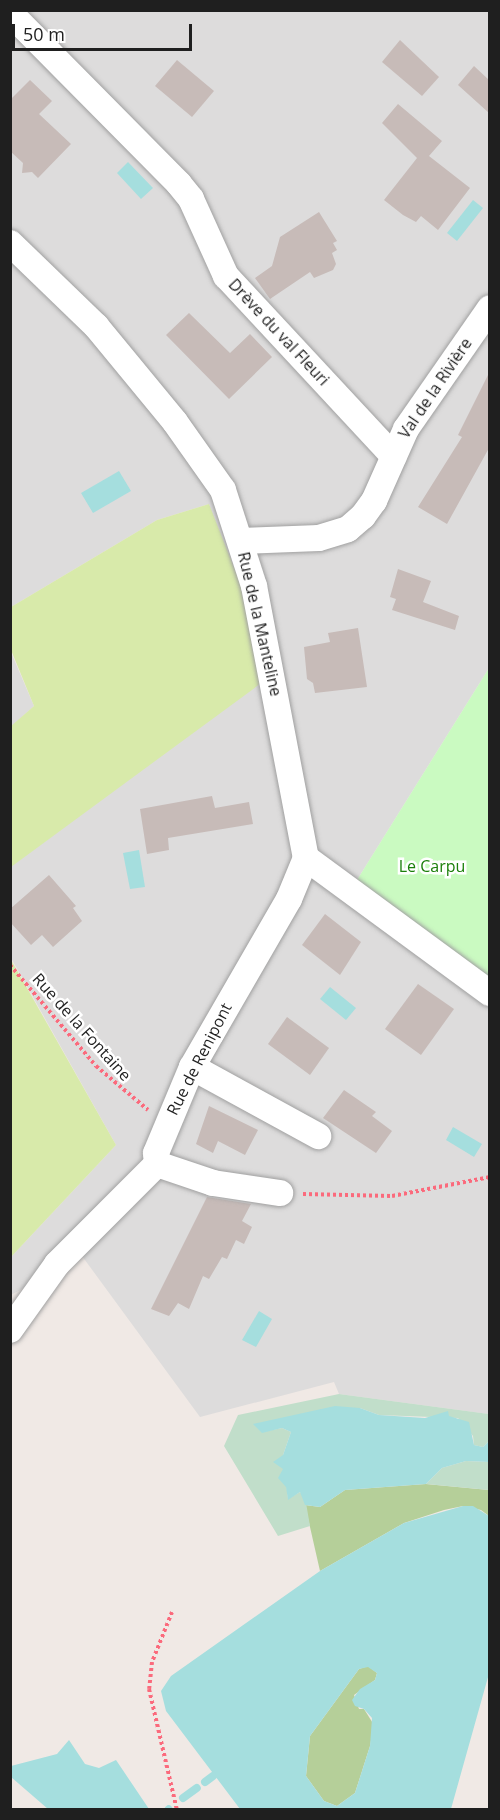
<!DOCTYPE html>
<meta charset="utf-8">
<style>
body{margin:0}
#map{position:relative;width:500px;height:1820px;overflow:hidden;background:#f0e9e5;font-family:"Open Sans",sans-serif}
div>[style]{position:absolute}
.residential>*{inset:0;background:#dddcdc}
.grass>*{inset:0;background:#d8eaaa}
.forest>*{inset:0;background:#b5cf99}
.wetland>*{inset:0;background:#c1deca}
.park>*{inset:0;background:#cafac1}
.water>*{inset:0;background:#a5dede}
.stream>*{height:8px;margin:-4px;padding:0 4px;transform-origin:4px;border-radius:4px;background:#a5dede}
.building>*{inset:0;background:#c7bbb8}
.path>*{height:4px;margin-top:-2px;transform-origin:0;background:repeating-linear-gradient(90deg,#fb6a7c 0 3px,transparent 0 6px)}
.roads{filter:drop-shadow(0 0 2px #a0a0a0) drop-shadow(0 0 2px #a0a0a0)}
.minor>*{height:26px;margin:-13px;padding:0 13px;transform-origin:13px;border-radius:13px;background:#fff}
span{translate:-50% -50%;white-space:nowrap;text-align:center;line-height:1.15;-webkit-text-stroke:5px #fff;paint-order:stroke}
.street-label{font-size:16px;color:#1f1f1f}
.park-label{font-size:16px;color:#1b7f0a}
.frame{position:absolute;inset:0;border:12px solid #1f1f1f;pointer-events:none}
.scale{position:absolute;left:12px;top:24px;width:180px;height:27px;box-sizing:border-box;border:3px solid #1f1f1f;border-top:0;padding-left:8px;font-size:18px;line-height:21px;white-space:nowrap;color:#1f1f1f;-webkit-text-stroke:4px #fff;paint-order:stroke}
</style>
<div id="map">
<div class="residential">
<i style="clip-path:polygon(11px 11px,489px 11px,489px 668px,357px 880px,489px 978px,489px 1414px,339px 1394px,334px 1382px,200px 1417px,82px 1256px,11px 1295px,11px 1257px,116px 1145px,11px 958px,10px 867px,264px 680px,209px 504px,157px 520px,11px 607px)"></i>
<i style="clip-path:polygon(10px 650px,34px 706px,11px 727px,10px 727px)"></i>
</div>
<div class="grass">
<i style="clip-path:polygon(209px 504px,239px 580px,264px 681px,11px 867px,10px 727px,34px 706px,11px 650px,11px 607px,157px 520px)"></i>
<i style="clip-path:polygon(10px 958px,116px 1145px,11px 1257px,10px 1257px)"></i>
</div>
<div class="forest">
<i style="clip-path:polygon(426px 1484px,489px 1490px,489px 1516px,481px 1510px,463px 1506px,444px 1510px,404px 1523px,320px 1571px,305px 1505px,320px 1507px,345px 1490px)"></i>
<i style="clip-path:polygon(368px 1666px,377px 1673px,375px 1680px,354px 1695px,359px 1709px,364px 1709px,374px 1725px,370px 1746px,355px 1793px,337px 1806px,324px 1801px,306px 1776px,310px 1736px,359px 1669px)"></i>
</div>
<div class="wetland">
<i style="clip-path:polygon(339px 1394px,489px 1414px,489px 1441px,483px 1447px,474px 1445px,473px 1436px,458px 1418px,379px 1415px,360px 1408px,262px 1432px,282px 1428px,291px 1432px,283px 1455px,288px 1499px,300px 1492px,305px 1497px,310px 1526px,278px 1536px,224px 1446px,238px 1415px)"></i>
<i style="clip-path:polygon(466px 1461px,489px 1462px,489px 1490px,426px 1484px,442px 1468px)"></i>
</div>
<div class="park">
<i style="clip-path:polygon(489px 668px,489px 978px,357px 880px)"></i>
</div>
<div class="water">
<i style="clip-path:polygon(128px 162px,153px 188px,141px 199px,117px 173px)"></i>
<i style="clip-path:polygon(473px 200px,483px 208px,457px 241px,447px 233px)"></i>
<i style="clip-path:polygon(119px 471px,131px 491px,93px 513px,81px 493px)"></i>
<i style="clip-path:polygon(139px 850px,145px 887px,130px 889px,123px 853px)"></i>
<i style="clip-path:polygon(330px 987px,356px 1008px,346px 1020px,320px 999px)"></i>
<i style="clip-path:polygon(453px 1127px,482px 1144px,474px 1157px,446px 1140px)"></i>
<i style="clip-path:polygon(259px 1311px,272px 1319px,256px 1347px,242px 1340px)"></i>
<i style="clip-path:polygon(335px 1406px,360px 1408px,379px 1415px,425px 1418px,448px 1411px,449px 1416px,469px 1422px,474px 1445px,483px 1447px,489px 1441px,489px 1462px,466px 1461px,442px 1468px,426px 1484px,345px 1490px,320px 1507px,305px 1505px,300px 1492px,288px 1500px,286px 1487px,278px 1478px,283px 1469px,273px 1462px,283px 1455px,291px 1432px,282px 1428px,262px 1433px,253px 1424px)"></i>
<i style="clip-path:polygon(evenodd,463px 1506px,473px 1506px,489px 1516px,490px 1670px,451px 1809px,240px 1809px,166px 1711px,161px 1691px,171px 1676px,320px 1571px,404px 1523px,463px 1506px,368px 1667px,377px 1673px,375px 1680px,360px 1689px,352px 1700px,355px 1706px,364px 1709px,372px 1718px,370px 1746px,355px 1793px,337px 1806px,324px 1801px,306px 1776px,310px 1736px,359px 1669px,368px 1667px)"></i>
<i style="clip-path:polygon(69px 1740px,85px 1764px,99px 1768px,116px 1760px,149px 1809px,48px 1809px,11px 1777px,11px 1766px,57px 1754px)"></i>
</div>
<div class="stream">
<i style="left:205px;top:1782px;width:10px;rotate:-37deg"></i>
<i style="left:183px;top:1798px;width:17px;rotate:-36deg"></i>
<i style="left:168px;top:1810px;width:1px;rotate:-45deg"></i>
</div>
<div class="building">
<i style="clip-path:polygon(400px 40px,439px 77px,422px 96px,382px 62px)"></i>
<i style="clip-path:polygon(177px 60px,214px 91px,192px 117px,155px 86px)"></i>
<i style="clip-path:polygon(474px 66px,489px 80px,489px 113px,458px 85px)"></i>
<i style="clip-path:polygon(30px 80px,52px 101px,39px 114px,71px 144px,38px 178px,32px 172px,22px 173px,23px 163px,10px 151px,10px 100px)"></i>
<i style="clip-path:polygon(398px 104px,442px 141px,429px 156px,470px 188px,438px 230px,421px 216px,416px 222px,403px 215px,384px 200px,417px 158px,382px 123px)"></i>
<i style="clip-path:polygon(319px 212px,337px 241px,333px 243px,337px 250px,332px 253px,336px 264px,333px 270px,314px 278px,310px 272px,270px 299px,255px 278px,272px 266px,280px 237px)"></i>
<i style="clip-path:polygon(189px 313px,230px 353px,250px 334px,272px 357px,229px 399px,166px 335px)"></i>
<i style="clip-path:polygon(489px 373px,489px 448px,447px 524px,418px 507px,462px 437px,458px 435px)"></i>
<i style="clip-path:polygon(398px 569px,431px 581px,423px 602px,459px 616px,455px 630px,392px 610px,396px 599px,390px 597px)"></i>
<i style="clip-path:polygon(358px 628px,367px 687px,315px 693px,313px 683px,307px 679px,304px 647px,330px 642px,328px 633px)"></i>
<i style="clip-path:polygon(212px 796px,215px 808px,249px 802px,253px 824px,168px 838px,169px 850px,147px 854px,140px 809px)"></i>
<i style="clip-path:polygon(49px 875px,76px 906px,73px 908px,82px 921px,53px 947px,42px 935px,31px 945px,10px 922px,10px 909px)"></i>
<i style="clip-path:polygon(325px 914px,361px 942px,340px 975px,302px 945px)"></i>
<i style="clip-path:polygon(418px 984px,454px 1009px,421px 1055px,385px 1029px)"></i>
<i style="clip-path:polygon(287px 1017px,329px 1048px,310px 1075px,268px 1044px)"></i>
<i style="clip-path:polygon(344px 1090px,376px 1112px,372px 1116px,392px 1131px,376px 1153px,323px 1118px)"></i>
<i style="clip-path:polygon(209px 1106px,258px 1130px,245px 1155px,218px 1141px,213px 1153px,196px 1144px)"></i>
<i style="clip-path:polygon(207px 1197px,251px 1204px,242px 1221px,252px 1227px,244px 1244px,236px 1240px,227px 1259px,222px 1257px,209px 1279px,203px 1276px,189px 1309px,178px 1303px,169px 1316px,151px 1309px)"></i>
</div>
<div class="path">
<i style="left:10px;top:965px;width:133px;rotate:49.6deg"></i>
<i style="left:96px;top:1066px;width:68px;rotate:40.2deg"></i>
<i style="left:303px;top:1194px;width:89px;rotate:1.3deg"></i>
<i style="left:392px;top:1196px;width:100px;rotate:-11deg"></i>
<i style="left:172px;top:1612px;width:54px;rotate:111.8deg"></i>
<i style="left:152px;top:1662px;width:27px;rotate:96deg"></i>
<i style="left:149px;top:1689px;width:124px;rotate:77deg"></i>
</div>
<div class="roads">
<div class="minor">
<i style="left:10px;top:13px;width:240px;rotate:45.3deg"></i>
<i style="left:179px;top:184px;width:19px;rotate:51deg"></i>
<i style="left:191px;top:199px;width:85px;rotate:65.6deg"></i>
<i style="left:226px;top:276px;width:246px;rotate:47.1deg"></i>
<i style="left:10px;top:243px;width:120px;rotate:44deg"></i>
<i style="left:96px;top:326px;width:124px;rotate:50.5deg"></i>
<i style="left:175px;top:422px;width:83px;rotate:54.8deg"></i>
<i style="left:223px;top:490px;width:101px;rotate:72.1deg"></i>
<i style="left:254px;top:586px;width:277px;rotate:79.2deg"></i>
<i style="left:306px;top:858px;width:228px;rotate:36.3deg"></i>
<i style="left:241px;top:541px;width:78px;rotate:-2.2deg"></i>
<i style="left:319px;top:538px;width:30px;rotate:-17deg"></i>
<i style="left:348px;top:529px;width:20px;rotate:-41deg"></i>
<i style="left:363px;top:516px;width:19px;rotate:-54deg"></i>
<i style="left:374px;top:501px;width:79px;rotate:-66deg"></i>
<i style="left:406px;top:429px;width:147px;rotate:-55.2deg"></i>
<i style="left:192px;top:1067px;width:144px;rotate:28.7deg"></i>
<i style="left:157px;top:1164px;width:59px;rotate:18.7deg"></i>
<i style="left:213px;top:1183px;width:68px;rotate:8.5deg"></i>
<i style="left:10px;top:1330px;width:81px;rotate:-54.5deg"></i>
<i style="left:57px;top:1264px;width:141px;rotate:-45deg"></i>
<i style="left:157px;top:1164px;width:11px;rotate:-95deg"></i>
<i style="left:156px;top:1153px;width:93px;rotate:-67.3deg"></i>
<i style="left:192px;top:1067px;width:194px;rotate:-60deg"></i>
<i style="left:289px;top:899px;width:44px;rotate:-67.5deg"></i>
</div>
</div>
<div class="street-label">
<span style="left:279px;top:332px;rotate:47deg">Drève du val Fleuri</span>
<span style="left:435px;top:388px;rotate:-56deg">Val de la Rivière</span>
<span style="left:260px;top:624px;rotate:77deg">Rue de la Manteline</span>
<span style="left:82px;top:1027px;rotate:48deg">Rue de la Fontaine</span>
<span style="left:199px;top:1059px;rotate:-63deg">Rue de Renipont</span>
</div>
<div class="park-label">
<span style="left:432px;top:866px">Le Carpu</span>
</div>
<div class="frame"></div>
<div class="scale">50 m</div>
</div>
